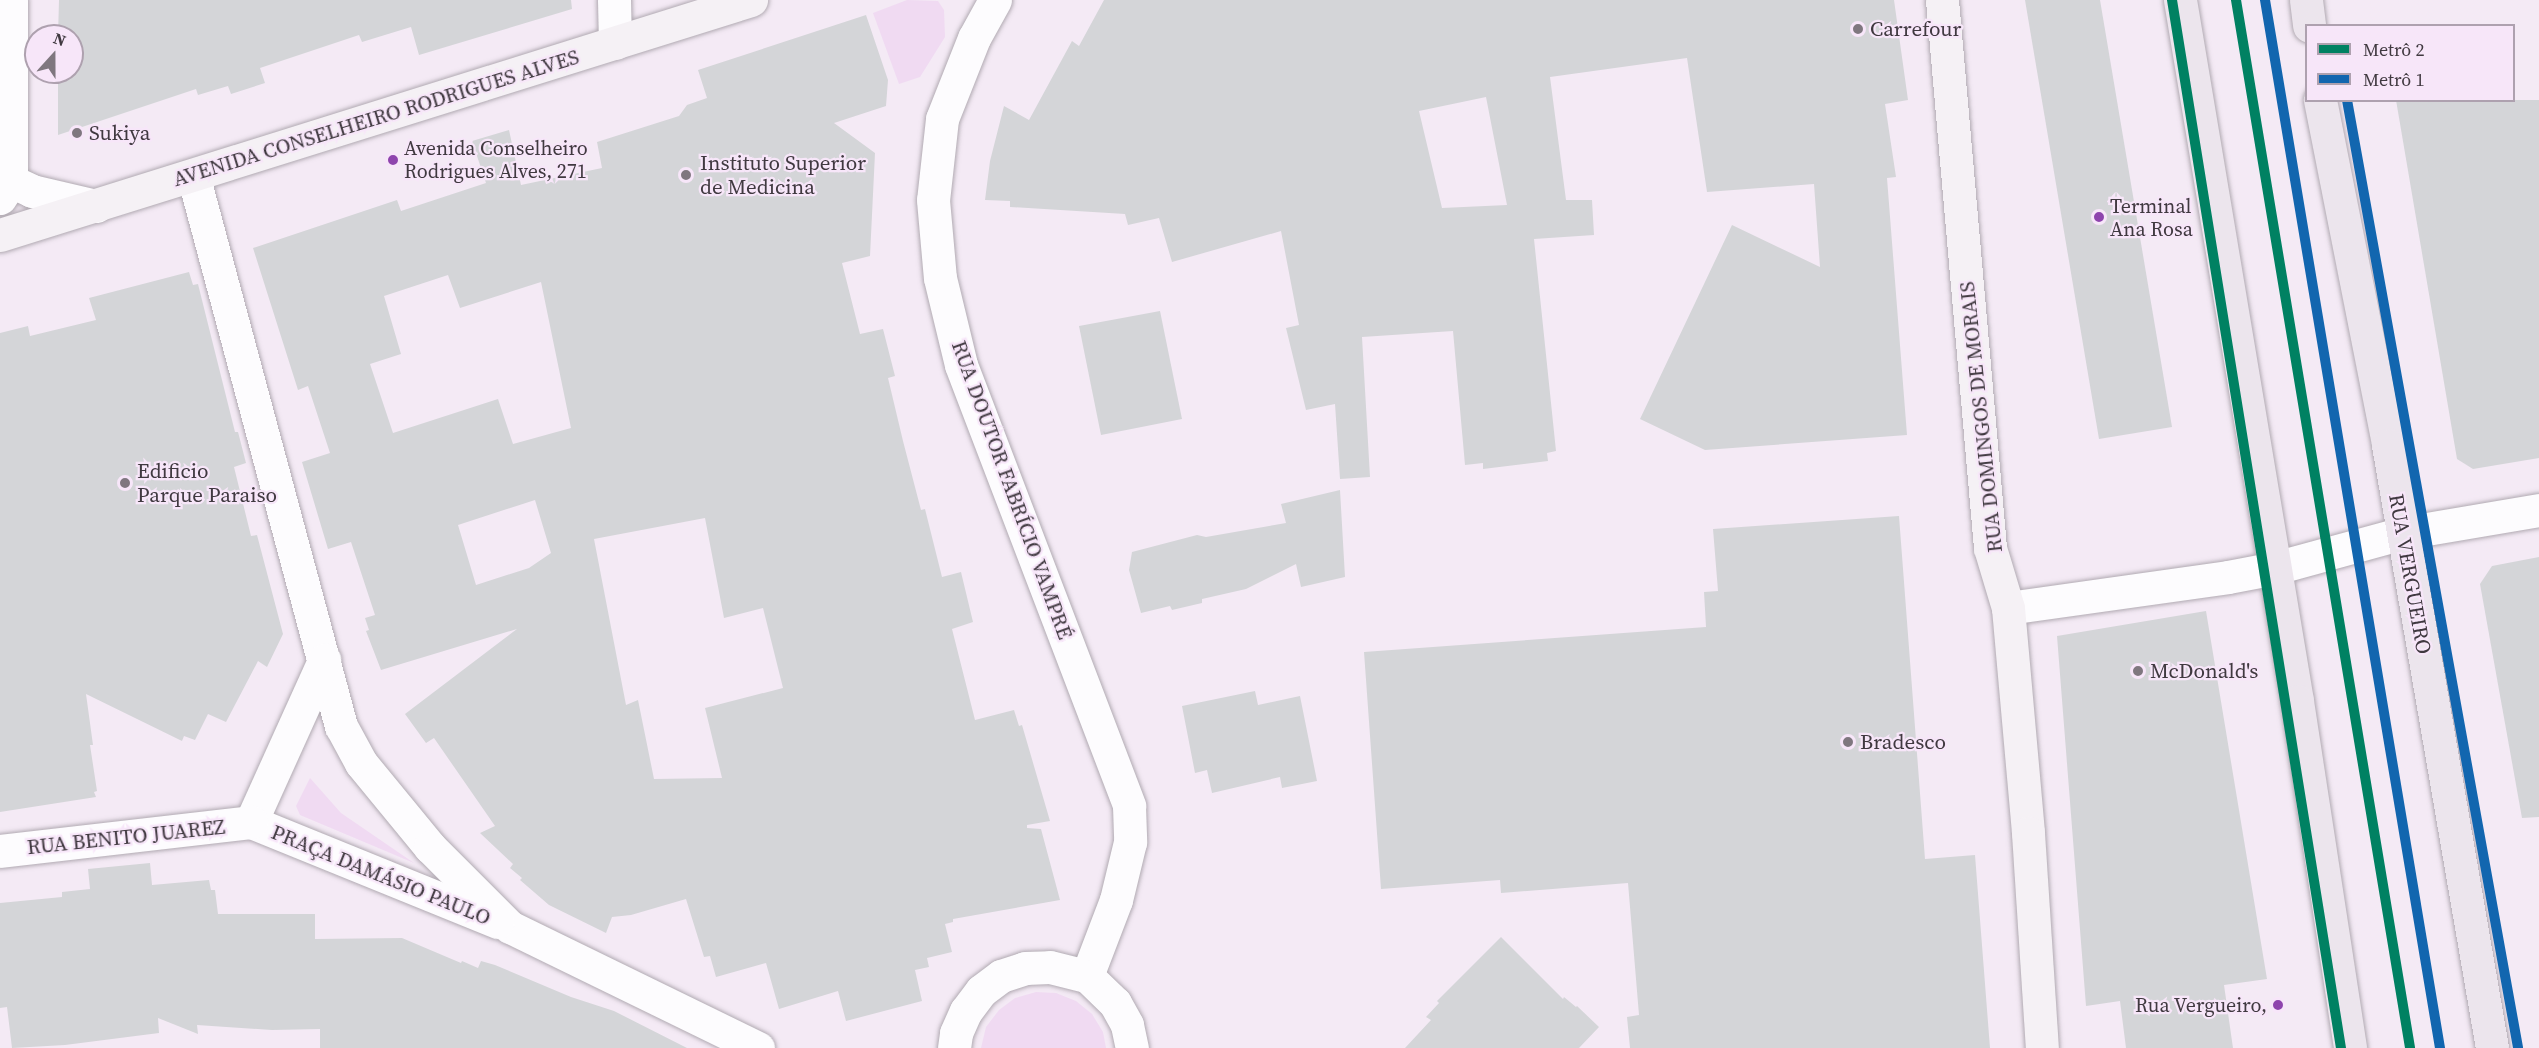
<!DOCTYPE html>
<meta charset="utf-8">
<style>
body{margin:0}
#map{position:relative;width:2539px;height:1048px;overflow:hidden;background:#f4eaf5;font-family:"Source Serif 4",serif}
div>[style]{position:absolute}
.green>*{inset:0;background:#f0daf2}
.building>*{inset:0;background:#d4d5d8}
.roads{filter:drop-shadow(0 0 2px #b1aab2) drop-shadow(0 0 2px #b1aab2)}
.street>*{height:33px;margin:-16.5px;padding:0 16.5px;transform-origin:16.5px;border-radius:16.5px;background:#fdfcfe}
.secondary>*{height:33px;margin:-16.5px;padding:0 16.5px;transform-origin:16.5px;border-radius:16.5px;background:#f5f1f5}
.primary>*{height:33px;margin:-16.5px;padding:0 16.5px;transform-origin:16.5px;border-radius:16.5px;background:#ece5ed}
.metro-1>*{height:10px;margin:-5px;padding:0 5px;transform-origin:5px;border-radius:5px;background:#008162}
.metro-2>*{height:10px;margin:-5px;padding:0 5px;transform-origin:5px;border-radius:5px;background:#1266af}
.dots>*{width:16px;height:16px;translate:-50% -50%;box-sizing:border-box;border:3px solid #f7e6f9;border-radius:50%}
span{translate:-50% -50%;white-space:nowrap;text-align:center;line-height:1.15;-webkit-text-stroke:4.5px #f7e6f9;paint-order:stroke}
.bus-label{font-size:20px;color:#403940}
.left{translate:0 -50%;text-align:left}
.right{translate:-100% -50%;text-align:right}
.poi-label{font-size:21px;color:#403940}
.street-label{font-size:21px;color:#403940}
.legend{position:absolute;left:2305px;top:24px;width:210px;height:78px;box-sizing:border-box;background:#f7e6f9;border:2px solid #aea1af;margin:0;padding:8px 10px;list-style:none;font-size:18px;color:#403940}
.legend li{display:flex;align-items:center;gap:12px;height:30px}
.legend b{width:30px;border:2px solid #aea1af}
.north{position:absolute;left:24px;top:24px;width:60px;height:60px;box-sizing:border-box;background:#f7e6f9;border:2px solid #aea1af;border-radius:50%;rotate:21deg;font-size:16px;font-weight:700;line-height:24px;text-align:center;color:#403940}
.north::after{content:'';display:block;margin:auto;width:21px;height:27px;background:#7f777f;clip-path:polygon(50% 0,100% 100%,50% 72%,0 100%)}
</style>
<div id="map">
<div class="green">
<i style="clip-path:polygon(907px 0,938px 1px,944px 10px,945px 37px,920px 77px,899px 84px,873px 13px)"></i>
<i style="clip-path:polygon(310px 778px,341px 813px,414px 863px,300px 815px,296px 806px)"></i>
<i style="clip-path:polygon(1036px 992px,1056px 993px,1076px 1001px,1092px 1014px,1103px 1032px,1106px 1048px,981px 1048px,986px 1027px,999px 1010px,1015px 998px)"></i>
</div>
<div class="building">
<i style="clip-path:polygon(59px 0,571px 0,572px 9px,419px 55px,411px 27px,362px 42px,359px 35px,260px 68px,265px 83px,231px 94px,228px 86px,198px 95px,196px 89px,58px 135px,58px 72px,72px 72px,72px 36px,58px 36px)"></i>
<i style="clip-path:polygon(evenodd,1104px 0,1894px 0,1908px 100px,1885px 104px,1896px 177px,1887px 178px,1907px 435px,1705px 450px,1640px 419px,1732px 225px,1820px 267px,1814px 184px,1707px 192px,1687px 58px,1550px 77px,1566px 200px,1592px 200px,1594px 235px,1534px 239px,1556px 451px,1547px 453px,1548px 461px,1483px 469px,1483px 463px,1465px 465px,1453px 331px,1362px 337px,1370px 477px,1340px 479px,1335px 404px,1306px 410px,1286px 328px,1299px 325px,1281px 231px,1172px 262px,1159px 218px,1128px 225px,1125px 214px,1010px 207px,1010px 201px,985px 200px,990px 161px,1004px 106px,1029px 120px,1072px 41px,1079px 46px,1104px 0,1486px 97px,1507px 205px,1442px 208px,1419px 111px,1486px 97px)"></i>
<i style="clip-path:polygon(2025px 0,2100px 0,2172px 427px,2099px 439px)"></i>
<i style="clip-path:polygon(evenodd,866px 15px,888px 80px,886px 106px,834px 123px,875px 153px,870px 256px,842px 263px,860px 334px,883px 329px,895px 376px,888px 378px,903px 441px,921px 510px,925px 509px,942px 577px,961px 572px,973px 622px,952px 629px,975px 720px,1014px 710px,1019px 726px,1022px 725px,1050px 821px,1027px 825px,1027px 828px,1041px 829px,1060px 900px,953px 919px,953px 922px,945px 924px,952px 952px,927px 958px,929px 967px,915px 970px,922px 1001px,846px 1021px,838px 991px,779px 1009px,766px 963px,716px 977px,710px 956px,704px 957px,686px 899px,631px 915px,612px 917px,606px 933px,549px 905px,520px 880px,522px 878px,510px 868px,513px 864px,480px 833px,495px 826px,434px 738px,426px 743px,405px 714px,517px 629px,381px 670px,366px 631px,369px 630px,365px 618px,375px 615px,351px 542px,328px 549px,302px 462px,330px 453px,308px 386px,298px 390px,253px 248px,397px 200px,401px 211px,486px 183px,472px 141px,509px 130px,521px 185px,602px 168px,597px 142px,679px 116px,687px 105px,707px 98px,698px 70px,866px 15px,448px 275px,460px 308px,541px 282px,571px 428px,513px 444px,498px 399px,393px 433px,370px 364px,401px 354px,384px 296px,448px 275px,866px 15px,535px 500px,551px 553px,529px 568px,476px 585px,458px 525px,535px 500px,866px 15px,705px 518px,724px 618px,763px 608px,783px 688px,705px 708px,722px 778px,654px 779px,638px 700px,626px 705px,594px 539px,705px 518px)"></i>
<i style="clip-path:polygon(2396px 100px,2539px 100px,2539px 458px,2473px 469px,2457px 459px)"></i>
<i style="clip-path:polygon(189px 272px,193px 285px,198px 284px,235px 432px,238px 432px,246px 463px,234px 467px,251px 536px,257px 535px,283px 634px,267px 667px,258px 661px,226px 722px,208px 714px,195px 740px,184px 736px,182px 741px,86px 694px,93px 745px,90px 745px,97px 791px,94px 792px,96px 797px,0 812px,0 333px,28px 326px,30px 336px,96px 320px,89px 298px)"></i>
<i style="clip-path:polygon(1160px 311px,1182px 419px,1101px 435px,1079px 326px)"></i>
<i style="clip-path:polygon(1340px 490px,1345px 577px,1301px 587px,1296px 564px,1246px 589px,1202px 599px,1202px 603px,1172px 610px,1170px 606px,1141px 613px,1129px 570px,1132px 552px,1197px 535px,1206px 537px,1286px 523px,1281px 504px)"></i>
<i style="clip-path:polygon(1899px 516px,1925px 859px,1975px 855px,1990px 1048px,1630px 1048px,1627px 1017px,1639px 1015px,1628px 883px,1501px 893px,1500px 880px,1381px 889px,1364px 652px,1706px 627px,1704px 592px,1718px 591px,1713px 529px)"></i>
<i style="clip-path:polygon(2539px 557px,2539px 817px,2522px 818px,2480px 584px,2492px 566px)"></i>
<i style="clip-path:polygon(2206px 611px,2267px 979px,2224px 985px,2233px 1048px,2126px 1048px,2120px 1001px,2086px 1006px,2057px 636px)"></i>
<i style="clip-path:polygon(1255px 691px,1258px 705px,1300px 696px,1317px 781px,1282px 788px,1280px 777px,1212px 793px,1207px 770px,1195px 773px,1182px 706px)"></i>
<i style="clip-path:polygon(150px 863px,152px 885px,209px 880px,211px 890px,215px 890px,218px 914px,315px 914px,315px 939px,402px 938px,461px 963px,462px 961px,478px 968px,481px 961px,495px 965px,571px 997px,614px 1011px,687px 1048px,320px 1048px,320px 1029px,272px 1030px,197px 1025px,198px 1034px,158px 1018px,159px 1033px,65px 1045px,12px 1048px,7px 1007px,0 1008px,0 903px,62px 897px,62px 892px,90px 889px,88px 869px)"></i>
<i style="clip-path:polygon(1501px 937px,1563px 999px,1564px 997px,1576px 1007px,1577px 1006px,1599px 1027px,1579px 1048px,1405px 1048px,1431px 1020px,1426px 1017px,1439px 1003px,1437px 1001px)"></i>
</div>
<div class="roads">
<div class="street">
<i style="left:614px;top:0;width:43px;rotate:88.7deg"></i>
<i style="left:995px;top:0;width:43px;rotate:118.9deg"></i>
<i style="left:974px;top:38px;width:87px;rotate:111.6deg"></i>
<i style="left:942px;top:119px;width:81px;rotate:96.3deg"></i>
<i style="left:933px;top:200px;width:78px;rotate:84.9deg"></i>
<i style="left:940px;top:278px;width:89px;rotate:76.4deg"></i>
<i style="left:961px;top:365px;width:472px;rotate:69.1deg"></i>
<i style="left:1129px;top:806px;width:36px;rotate:88deg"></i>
<i style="left:1130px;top:842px;width:60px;rotate:103.6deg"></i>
<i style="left:1116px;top:900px;width:81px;rotate:110.9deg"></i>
<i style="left:193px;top:175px;width:571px;rotate:74.97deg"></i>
<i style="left:341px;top:726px;width:42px;rotate:61.6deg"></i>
<i style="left:361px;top:763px;width:109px;rotate:50.6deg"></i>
<i style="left:430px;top:847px;width:113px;rotate:45deg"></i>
<i style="left:510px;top:927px;width:276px;rotate:26deg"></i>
<i style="left:11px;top:181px;width:23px;rotate:25deg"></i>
<i style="left:32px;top:191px;width:66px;rotate:13.2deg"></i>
<i style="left:0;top:198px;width:20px;rotate:-57deg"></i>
<i style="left:11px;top:181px;width:181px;rotate:-90deg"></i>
<i style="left:2008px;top:608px;width:222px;rotate:-8deg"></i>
<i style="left:2228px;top:577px;width:48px;rotate:-10.8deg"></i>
<i style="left:2275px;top:568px;width:133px;rotate:-15.3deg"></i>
<i style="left:2403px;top:533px;width:138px;rotate:-9.6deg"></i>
<i style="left:251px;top:822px;width:266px;rotate:22.1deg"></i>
<i style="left:251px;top:822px;width:178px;rotate:-65.7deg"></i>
<i style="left:0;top:851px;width:253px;rotate:-6.6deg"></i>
<i style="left:954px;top:1048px;width:15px;rotate:-82deg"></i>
<i style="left:956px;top:1033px;width:24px;rotate:-66deg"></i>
<i style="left:966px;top:1011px;width:25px;rotate:-53deg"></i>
<i style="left:981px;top:991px;width:25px;rotate:-37deg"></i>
<i style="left:1001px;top:976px;width:25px;rotate:-18deg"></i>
<i style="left:1025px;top:968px;width:25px;rotate:-2deg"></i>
<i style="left:1050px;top:967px;width:38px;rotate:14deg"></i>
<i style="left:1087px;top:976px;width:39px;rotate:44deg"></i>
<i style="left:1115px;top:1003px;width:25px;rotate:61deg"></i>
<i style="left:1127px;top:1025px;width:24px;rotate:78deg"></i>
</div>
<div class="secondary">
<i style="left:1942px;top:0;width:550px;rotate:84.99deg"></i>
<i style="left:1990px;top:548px;width:63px;rotate:73.3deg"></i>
<i style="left:2008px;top:608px;width:226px;rotate:84.9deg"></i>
<i style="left:2028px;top:833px;width:215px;rotate:86.3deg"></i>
<i style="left:0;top:235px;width:787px;rotate:-17.38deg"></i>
</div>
<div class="primary">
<i style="left:2180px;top:0;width:711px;rotate:80.52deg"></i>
<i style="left:2297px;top:701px;width:351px;rotate:81.3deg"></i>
<i style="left:2306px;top:0;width:26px;rotate:83deg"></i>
<i style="left:2320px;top:100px;width:352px;rotate:78.8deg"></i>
<i style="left:2388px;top:445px;width:612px;rotate:80.21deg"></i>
</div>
</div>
<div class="metro-1">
<i style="left:2172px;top:0;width:1062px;rotate:80.84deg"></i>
<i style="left:2236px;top:0;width:1062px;rotate:80.57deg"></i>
</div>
<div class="metro-2">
<i style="left:2265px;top:0;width:1063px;rotate:80.52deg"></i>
<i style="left:2347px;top:100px;width:963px;rotate:79.77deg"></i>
</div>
<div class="dots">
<i style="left:1858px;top:29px;background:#7f777f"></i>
<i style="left:77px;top:133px;background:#7f777f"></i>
<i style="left:393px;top:160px;background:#8e44ad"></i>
<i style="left:686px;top:175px;background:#7f777f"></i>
<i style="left:2099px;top:217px;background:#8e44ad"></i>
<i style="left:125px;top:483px;background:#7f777f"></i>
<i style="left:2138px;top:671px;background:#7f777f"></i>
<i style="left:1848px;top:742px;background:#7f777f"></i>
<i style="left:2278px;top:1005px;background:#8e44ad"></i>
</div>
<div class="bus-label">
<span class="left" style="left:404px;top:160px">Avenida Conselheiro<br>Rodrigues Alves, 271</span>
<span class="left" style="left:2110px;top:218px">Terminal<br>Ana Rosa</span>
<span class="right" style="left:2267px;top:1005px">Rua Vergueiro,</span>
</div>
<div class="poi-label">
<span class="left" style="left:1870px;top:29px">Carrefour</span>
<span class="left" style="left:89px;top:133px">Sukiya</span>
<span class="left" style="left:700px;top:175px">Instituto Superior<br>de Medicina</span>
<span class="left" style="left:137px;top:483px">Edificio<br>Parque Paraiso</span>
<span class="left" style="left:2150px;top:671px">McDonald's</span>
<span class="left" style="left:1860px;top:742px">Bradesco</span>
</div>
<div class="street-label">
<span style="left:376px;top:118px;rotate:-17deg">AVENIDA CONSELHEIRO RODRIGUES ALVES</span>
<span style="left:1981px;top:417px;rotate:-96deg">RUA DOMINGOS DE MORAIS</span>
<span style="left:1012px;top:490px;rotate:70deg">RUA DOUTOR FABRÍCIO VAMPRÉ</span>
<span style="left:2410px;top:574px;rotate:80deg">RUA VERGUEIRO</span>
<span style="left:126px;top:837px;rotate:-6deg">RUA BENITO JUAREZ</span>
<span style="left:381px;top:875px;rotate:22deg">PRAÇA DAMÁSIO PAULO</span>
</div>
<ul class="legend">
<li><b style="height:8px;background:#008162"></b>Metrô 2</li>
<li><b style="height:8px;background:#1266af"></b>Metrô 1</li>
</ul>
<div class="north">N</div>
</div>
